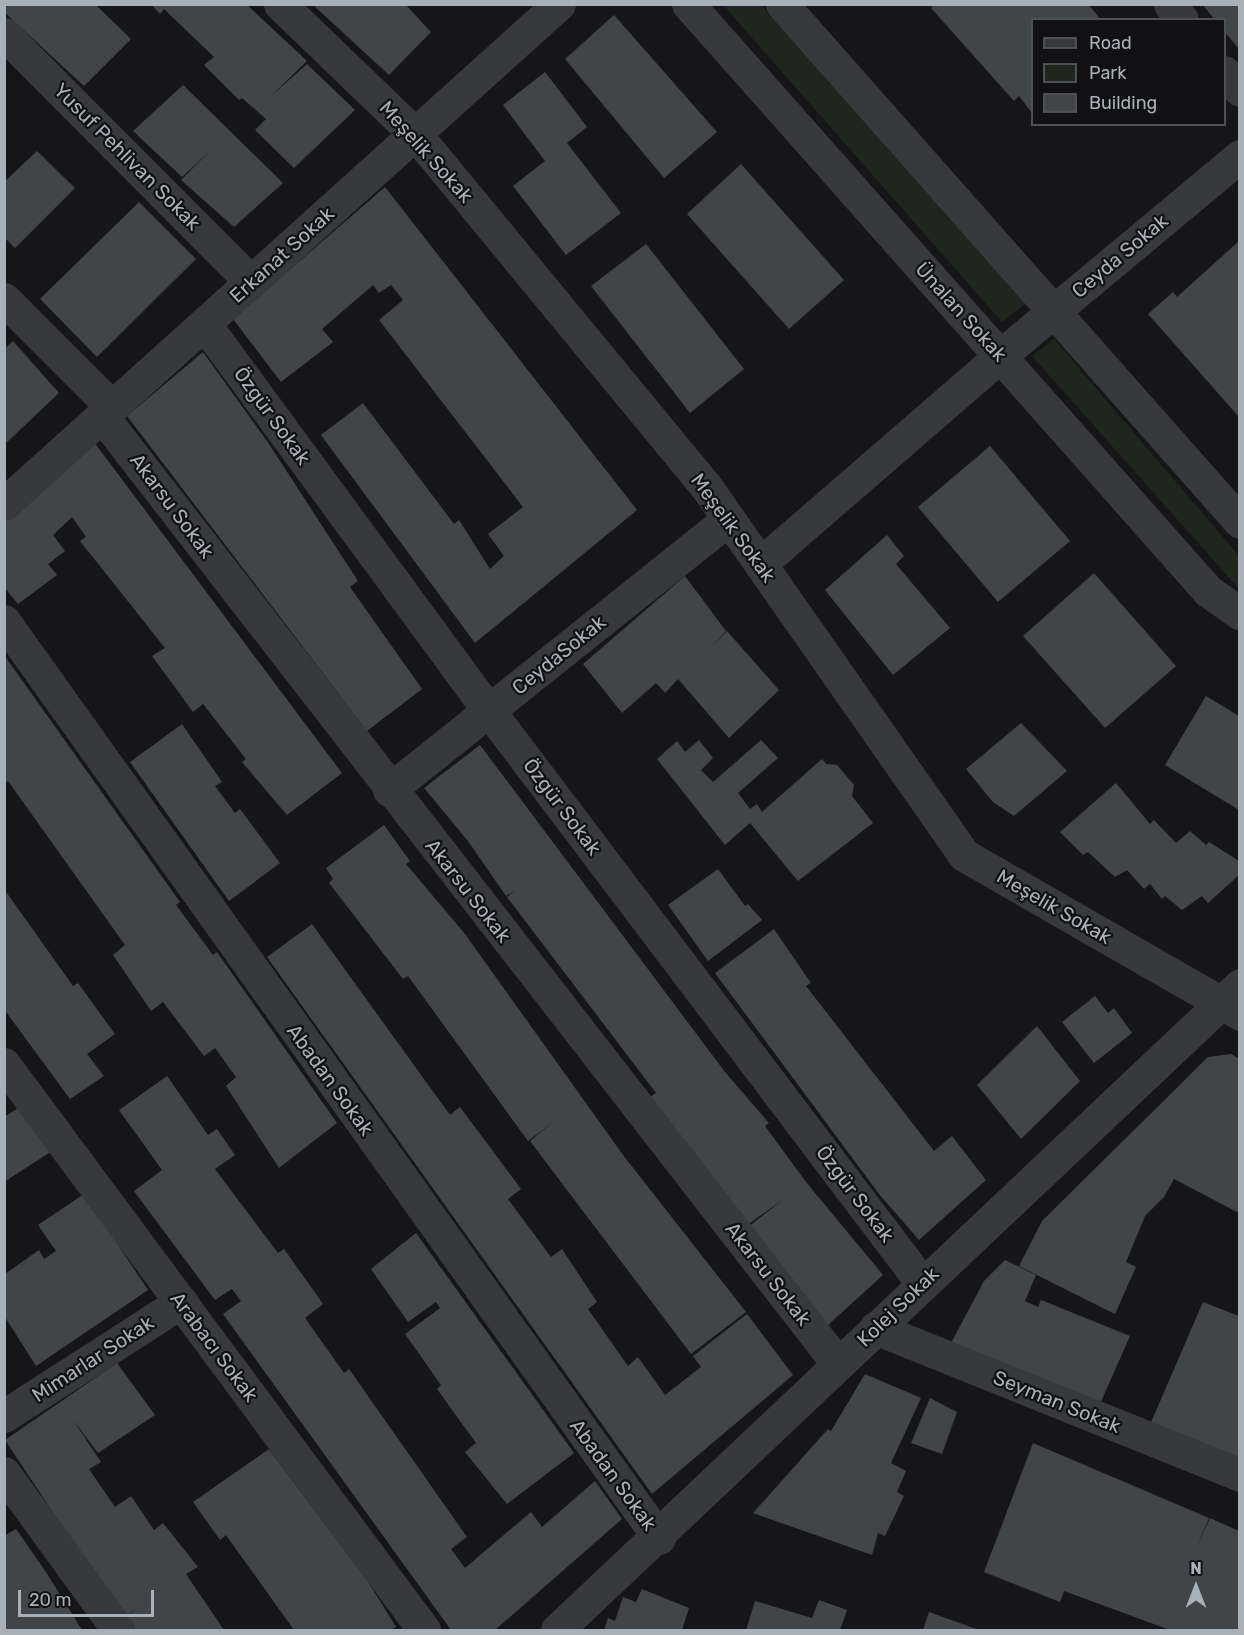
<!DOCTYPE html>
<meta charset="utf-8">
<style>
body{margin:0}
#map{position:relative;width:1244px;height:1635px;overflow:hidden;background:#161618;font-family:Rubik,sans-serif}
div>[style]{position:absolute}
.green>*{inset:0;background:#1e261e}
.building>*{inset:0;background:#424548}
.minor>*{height:33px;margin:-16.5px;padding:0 16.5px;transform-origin:16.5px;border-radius:16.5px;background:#37393d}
span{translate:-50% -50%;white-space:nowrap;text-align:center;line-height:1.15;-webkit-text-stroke:4.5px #111113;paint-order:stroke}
.street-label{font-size:20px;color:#a8b0b8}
.frame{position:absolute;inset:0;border:6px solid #a8b0b8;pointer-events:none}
.legend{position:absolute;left:1031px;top:18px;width:195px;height:108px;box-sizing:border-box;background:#111113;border:2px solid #4d5155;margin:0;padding:8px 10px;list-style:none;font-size:18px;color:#a8b0b8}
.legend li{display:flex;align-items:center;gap:12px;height:30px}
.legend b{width:30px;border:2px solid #4d5155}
.north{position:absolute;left:1166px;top:1557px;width:60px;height:60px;-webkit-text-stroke:4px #111113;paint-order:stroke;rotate:0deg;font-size:16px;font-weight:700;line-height:24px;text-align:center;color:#a8b0b8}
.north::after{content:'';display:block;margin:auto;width:21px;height:27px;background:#a8b0b8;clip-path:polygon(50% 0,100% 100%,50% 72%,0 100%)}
.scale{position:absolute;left:18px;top:1590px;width:136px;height:27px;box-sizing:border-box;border:3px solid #a8b0b8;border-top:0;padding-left:8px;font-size:18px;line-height:21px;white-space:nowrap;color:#a8b0b8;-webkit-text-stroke:4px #111113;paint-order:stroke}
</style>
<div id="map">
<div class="green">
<i style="clip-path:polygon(723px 5px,761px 5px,1029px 301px,1002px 322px)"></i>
<i style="clip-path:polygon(1054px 339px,1239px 556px,1239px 589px,1032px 356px)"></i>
</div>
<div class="building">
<i style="clip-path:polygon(4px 4px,95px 4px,131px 39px,84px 86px,4px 12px)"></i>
<i style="clip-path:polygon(151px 4px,246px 4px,307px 61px,270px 97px,307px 64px,355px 110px,294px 168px,255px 130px,266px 119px,242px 98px,239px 100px,204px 65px,214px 57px,164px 9px,160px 14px)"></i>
<i style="clip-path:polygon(312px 4px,405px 4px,431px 32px,389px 75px)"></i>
<i style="clip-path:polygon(934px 4px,1088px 4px,1101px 20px,1032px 20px,1032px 113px,1019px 96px,1014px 101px,931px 8px)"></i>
<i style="clip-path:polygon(1202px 4px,1239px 4px,1239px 49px,1224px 31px,1224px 20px,1215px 20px)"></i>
<i style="clip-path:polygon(614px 15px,717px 132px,664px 178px,565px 59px)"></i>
<i style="clip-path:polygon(545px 72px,587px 127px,567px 143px,621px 213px,566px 255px,513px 186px,545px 161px,503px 105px)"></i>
<i style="clip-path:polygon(183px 85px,283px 183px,234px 227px,181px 180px,212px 149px,182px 177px,133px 131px)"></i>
<i style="clip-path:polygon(37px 151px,75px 188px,15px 248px,4px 237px,4px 182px)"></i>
<i style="clip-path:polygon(741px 164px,844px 280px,789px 329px,687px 214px)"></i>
<i style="clip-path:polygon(385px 187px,637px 510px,475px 643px,321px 435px,363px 403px,454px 524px,459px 520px,490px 569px,504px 556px,488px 534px,523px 507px,379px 320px,403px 300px,391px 285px,379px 293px,373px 285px,322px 329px,333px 342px,281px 382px,233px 319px)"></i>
<i style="clip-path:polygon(139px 202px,196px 259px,97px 357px,40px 299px)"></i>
<i style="clip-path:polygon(1239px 241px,1239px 417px,1148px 314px,1173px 292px,1177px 297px)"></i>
<i style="clip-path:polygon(646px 244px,744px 369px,690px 413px,591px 286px)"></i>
<i style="clip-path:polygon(13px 341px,59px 393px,4px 445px,4px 349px)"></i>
<i style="clip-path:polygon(203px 352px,267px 441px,358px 581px,350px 587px,422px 689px,367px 731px,127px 416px)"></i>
<i style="clip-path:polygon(91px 438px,342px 773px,287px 815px,242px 762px,246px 759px,203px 704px,193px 712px,152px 656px,165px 648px,80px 541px,86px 537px,72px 517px,53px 535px,65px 551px,48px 564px,57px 575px,18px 604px,4px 587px,4px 517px)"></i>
<i style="clip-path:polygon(990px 446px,1070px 541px,998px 602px,918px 507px)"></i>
<i style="clip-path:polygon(887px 535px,904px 556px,896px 564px,950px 628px,893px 675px,825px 590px)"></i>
<i style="clip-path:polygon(1094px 573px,1176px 666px,1105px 728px,1023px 636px)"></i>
<i style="clip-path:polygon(685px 576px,726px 631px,711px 647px,727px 631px,779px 690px,729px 738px,678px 679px,665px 693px,656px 683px,622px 713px,583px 664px)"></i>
<i style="clip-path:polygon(4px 655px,180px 902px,176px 905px,213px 955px,217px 952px,337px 1123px,279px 1168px,226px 1086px,236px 1077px,215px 1048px,204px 1056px,163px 1002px,151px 1011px,113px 955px,125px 945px,8px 781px,4px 784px)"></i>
<i style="clip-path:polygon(1206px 696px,1239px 716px,1239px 810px,1165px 765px)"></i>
<i style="clip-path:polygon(1021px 723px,1067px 771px,1014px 816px,993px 802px,966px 769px)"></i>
<i style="clip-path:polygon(182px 724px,222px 782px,215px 786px,235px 813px,240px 809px,280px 863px,229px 901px,130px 762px)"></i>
<i style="clip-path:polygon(699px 740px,713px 758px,701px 770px,713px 782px,761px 740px,778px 758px,738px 793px,750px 809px,757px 804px,762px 812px,822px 759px,826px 764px,837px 765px,854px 785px,852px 796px,873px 823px,798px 881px,750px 823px,725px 845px,657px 759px,677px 741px,685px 752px)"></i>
<i style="clip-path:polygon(480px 745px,725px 1072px,769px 1123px,765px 1126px,806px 1182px,883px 1275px,828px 1325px,748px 1227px,784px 1199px,747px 1225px,646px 1100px,656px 1093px,507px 897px,515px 890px,506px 896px,468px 841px,424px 788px)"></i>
<i style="clip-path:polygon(1116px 783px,1150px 824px,1154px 820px,1176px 843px,1190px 831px,1206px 845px,1209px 842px,1239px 861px,1239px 875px,1208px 903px,1202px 896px,1182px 910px,1165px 896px,1162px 899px,1150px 884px,1144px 889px,1127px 870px,1115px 877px,1088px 852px,1083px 855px,1060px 832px)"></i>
<i style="clip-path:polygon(384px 825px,410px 861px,406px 864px,465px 934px,623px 1155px,746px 1312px,691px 1354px,530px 1141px,553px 1122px,528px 1141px,408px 976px,403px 979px,329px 883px,333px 879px,326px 868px)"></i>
<i style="clip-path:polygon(718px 869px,745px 906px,748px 904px,762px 920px,708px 961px,668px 905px)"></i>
<i style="clip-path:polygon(4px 889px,73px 986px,78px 983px,115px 1034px,87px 1054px,104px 1076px,70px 1099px,4px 1009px)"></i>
<i style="clip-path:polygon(312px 924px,450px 1115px,460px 1107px,521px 1189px,508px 1199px,551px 1257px,562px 1249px,597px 1302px,588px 1309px,628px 1366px,638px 1357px,665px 1395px,701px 1367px,693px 1356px,747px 1314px,793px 1375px,652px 1494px,267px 957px)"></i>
<i style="clip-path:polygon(774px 929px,811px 983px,806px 986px,934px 1151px,952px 1136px,986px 1180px,919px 1240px,879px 1194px,715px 973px)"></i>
<i style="clip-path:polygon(1095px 996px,1108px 1013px,1114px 1008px,1132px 1033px,1094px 1063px,1062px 1022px)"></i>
<i style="clip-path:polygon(1037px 1026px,1080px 1081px,1021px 1139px,977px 1085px)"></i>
<i style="clip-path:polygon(1231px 1054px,1239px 1059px,1239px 1213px,1174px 1179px,1164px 1197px,1145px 1216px,1126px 1262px,1136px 1267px,1115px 1314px,1019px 1266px,1042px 1221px,1208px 1057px)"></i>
<i style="clip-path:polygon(167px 1076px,208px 1135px,217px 1129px,235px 1155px,215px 1169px,278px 1253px,284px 1249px,323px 1304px,305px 1318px,344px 1373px,349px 1369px,467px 1537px,451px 1549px,465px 1568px,531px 1512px,542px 1527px,595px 1481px,622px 1519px,495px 1630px,451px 1630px,223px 1314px,241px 1301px,232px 1289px,215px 1300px,134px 1191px,162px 1170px,119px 1110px)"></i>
<i style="clip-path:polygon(20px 1107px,52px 1151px,4px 1182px,4px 1117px)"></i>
<i style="clip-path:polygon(84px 1194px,148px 1290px,36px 1366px,5px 1317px,5px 1274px,39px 1250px,44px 1259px,56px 1251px,38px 1225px)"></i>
<i style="clip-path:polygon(416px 1233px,574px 1453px,507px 1504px,465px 1452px,476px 1443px,437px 1389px,441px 1385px,405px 1334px,440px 1308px,436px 1302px,408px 1322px,371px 1269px)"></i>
<i style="clip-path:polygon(1005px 1260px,1036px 1275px,1025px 1301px,1038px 1307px,1041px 1300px,1130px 1336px,1099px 1406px,951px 1343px,984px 1281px)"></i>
<i style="clip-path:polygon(1203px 1302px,1239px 1316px,1239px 1464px,1149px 1427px)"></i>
<i style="clip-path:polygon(117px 1363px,155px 1415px,98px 1453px,73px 1420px,101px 1462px,89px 1469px,115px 1507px,131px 1496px,154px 1530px,163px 1523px,198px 1567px,186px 1574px,224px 1630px,132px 1630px,124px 1618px,142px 1605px,123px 1618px,5px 1440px)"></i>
<i style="clip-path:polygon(865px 1374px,921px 1398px,891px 1463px,906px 1471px,897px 1492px,904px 1496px,885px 1536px,878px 1533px,872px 1555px,753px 1513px,828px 1429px,831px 1431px)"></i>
<i style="clip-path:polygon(930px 1398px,957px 1412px,942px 1454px,911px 1443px)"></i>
<i style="clip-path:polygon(1033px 1443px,1209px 1518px,1196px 1549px,1210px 1518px,1239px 1531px,1239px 1630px,1170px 1630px,1064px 1591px,1060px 1602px,984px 1572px)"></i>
<i style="clip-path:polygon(269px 1449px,367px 1580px,396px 1627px,391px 1630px,294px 1630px,226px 1535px,220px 1540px,193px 1502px)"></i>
<i style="clip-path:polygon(16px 1529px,46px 1572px,82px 1630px,4px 1630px,4px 1536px)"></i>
<i style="clip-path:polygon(642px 1589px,689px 1608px,682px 1630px,604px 1630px,608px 1618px,615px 1621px,623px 1597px,636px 1602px)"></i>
<i style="clip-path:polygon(819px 1600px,847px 1610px,840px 1630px,746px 1630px,755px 1601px,812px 1618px)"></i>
<i style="clip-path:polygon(929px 1612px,979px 1630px,923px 1630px)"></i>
</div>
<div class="minor">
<i style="left:280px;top:4px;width:190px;rotate:43.9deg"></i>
<i style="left:417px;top:136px;width:452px;rotate:50.5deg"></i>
<i style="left:705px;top:485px;width:452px;rotate:55deg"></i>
<i style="left:964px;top:855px;width:319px;rotate:29.9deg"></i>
<i style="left:688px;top:4px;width:784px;rotate:48.46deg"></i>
<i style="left:1208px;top:591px;width:39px;rotate:35deg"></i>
<i style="left:782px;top:4px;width:691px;rotate:48.52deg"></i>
<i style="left:1170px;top:4px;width:20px;rotate:53deg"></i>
<i style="left:4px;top:34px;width:349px;rotate:45.1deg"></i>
<i style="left:1224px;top:72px;width:24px;rotate:48deg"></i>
<i style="left:4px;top:299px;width:153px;rotate:45deg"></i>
<i style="left:206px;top:326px;width:479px;rotate:53.7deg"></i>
<i style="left:490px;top:712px;width:716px;rotate:52.89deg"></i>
<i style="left:102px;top:416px;width:1200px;rotate:52.18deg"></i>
<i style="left:4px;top:504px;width:747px;rotate:-42.02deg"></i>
<i style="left:760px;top:564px;width:318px;rotate:-40.9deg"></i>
<i style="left:1000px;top:356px;width:312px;rotate:-39.8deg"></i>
<i style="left:4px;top:621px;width:1127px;rotate:54.46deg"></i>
<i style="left:389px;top:790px;width:434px;rotate:-38.6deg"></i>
<i style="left:4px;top:1064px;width:705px;rotate:53.42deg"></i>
<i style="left:875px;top:1328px;width:393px;rotate:21.9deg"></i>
<i style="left:4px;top:1416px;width:211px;rotate:-32.8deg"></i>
<i style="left:4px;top:1473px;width:194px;rotate:54deg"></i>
<i style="left:557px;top:1630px;width:939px;rotate:-43.36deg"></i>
</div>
<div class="street-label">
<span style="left:426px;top:152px;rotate:48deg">Meşelik Sokak</span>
<span style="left:127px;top:157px;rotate:45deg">Yusuf Pehlivan Sokak</span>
<span style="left:282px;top:255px;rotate:-42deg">Erkanat Sokak</span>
<span style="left:1120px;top:256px;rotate:-40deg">Ceyda Sokak</span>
<span style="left:961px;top:312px;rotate:48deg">Ünalan Sokak</span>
<span style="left:272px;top:416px;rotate:54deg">Özgür Sokak</span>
<span style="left:172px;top:506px;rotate:53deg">Akarsu Sokak</span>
<span style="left:733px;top:528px;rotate:54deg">Meşelik Sokak</span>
<span style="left:559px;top:655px;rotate:-39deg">CeydaSokak</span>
<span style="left:562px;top:807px;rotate:53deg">Özgür Sokak</span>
<span style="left:468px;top:891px;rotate:52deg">Akarsu Sokak</span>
<span style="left:1054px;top:907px;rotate:30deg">Meşelik Sokak</span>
<span style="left:330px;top:1080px;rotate:54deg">Abadan Sokak</span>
<span style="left:855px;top:1194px;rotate:53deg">Özgür Sokak</span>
<span style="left:768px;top:1274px;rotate:52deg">Akarsu Sokak</span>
<span style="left:898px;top:1307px;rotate:-44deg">Kolej Sokak</span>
<span style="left:214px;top:1347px;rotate:53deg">Arabacı Sokak</span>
<span style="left:93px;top:1359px;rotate:-33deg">Mimarlar Sokak</span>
<span style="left:1057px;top:1402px;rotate:22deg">Seyman Sokak</span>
<span style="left:613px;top:1475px;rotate:54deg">Abadan Sokak</span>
</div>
<div class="frame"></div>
<ul class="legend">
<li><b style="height:8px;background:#37393d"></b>Road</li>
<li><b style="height:16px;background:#1e261e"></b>Park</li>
<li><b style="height:16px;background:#424548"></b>Building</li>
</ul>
<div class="north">N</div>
<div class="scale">20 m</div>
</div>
